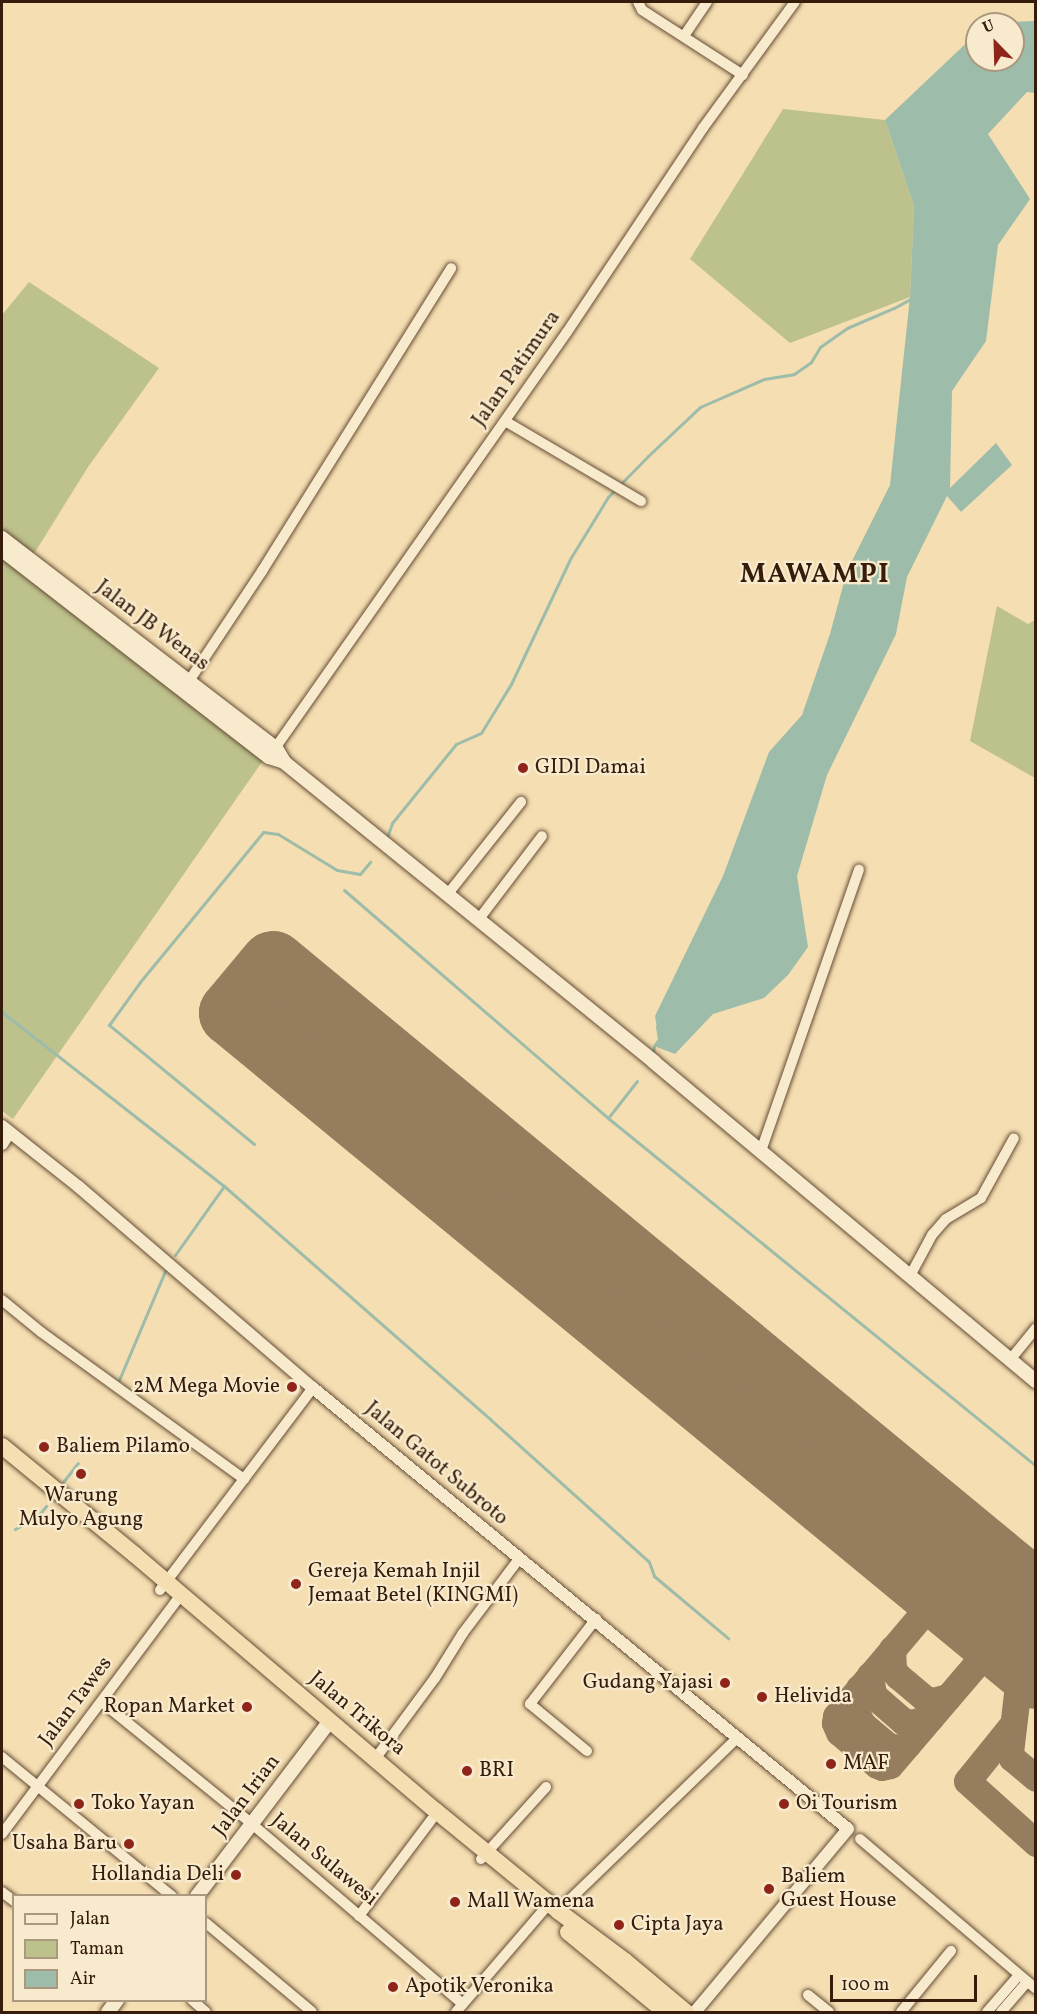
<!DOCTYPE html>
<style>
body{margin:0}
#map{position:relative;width:1037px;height:2014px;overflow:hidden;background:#f5deb2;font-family:Vollkorn,serif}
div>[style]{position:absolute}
.green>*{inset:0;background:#bdc18c}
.water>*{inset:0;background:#9dbca9}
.stream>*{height:3px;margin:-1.5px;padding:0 1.5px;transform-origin:1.5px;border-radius:1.5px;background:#9dbca9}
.taxiway>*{height:27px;margin:-13.5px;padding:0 13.5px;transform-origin:13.5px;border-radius:13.5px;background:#957d5e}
.runway>*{height:66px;margin:-33px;padding:0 33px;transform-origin:33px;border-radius:33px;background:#957d5e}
.roads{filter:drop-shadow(0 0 2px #654c35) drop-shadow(0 0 2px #654c35)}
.minor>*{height:10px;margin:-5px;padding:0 5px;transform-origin:5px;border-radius:5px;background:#f8eacd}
.tertiary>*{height:12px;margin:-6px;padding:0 6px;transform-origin:6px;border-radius:6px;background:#f8eacd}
.secondary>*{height:14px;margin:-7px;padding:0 7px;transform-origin:7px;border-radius:7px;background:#f8eacd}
.trunk>*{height:16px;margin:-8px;padding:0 8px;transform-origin:8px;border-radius:8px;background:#f5deb2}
.dots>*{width:16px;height:16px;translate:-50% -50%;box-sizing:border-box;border:3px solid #f8eacd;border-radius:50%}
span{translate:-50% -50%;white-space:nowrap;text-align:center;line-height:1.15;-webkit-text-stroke:4.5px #f8eacd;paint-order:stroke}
.street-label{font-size:21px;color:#351c0b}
.poi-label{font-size:21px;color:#351c0b}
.left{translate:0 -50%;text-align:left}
.right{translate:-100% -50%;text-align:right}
.district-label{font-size:27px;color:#351c0b;font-weight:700;letter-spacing:1.5px}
.frame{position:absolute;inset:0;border:3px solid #351c0b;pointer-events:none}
.legend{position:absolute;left:12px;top:1894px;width:195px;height:108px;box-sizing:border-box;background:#f8eacd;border:2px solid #aa987f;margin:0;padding:8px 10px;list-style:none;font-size:18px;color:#351c0b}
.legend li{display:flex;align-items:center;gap:12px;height:30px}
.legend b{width:30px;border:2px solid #aa987f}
.north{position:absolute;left:965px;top:12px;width:60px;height:60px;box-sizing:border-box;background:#f8eacd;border:2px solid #aa987f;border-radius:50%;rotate:337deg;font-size:16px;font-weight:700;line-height:24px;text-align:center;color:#351c0b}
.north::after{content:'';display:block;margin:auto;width:21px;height:27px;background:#8f2418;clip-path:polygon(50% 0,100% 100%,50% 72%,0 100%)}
.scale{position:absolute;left:830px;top:1975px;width:147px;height:27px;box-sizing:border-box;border:3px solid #351c0b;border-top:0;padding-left:8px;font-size:18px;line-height:21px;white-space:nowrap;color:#351c0b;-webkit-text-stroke:4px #f8eacd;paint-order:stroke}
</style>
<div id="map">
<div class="green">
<i style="clip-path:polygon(783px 109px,885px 120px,914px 206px,910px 297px,790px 343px,690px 259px)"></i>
<i style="clip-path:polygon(29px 282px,159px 368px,88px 467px,32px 557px,2px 533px,2px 315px)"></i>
<i style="clip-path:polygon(2px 557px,264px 759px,13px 1119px,2px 1111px)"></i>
<i style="clip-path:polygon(997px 606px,1028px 624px,1035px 620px,1035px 778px,970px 741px)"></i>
</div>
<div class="water">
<i style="clip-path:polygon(1035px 21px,1035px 93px,1027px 92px,988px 134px,1030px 199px,998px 245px,986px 341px,952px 391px,950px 488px,996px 443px,1012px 465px,961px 512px,947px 496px,907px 577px,896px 634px,827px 775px,797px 876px,808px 947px,788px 975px,764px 998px,713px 1014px,675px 1054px,654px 1046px,659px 1039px,655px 1016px,723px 876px,769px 752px,802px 715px,830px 634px,847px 571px,890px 485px,910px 297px,914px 206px,885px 120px,977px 33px,977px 60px,1013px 60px,1013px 24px,987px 23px)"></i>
</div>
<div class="stream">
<i style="left:387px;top:837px;width:15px;rotate:-70deg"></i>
<i style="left:392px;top:823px;width:102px;rotate:-51deg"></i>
<i style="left:456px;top:744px;width:27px;rotate:-24deg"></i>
<i style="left:481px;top:733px;width:57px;rotate:-58.5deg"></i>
<i style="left:511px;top:684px;width:138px;rotate:-64.7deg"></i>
<i style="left:570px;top:559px;width:73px;rotate:-58.5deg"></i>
<i style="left:608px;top:497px;width:57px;rotate:-45.7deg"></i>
<i style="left:648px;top:456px;width:71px;rotate:-43.3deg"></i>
<i style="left:700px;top:407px;width:70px;rotate:-23.6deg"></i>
<i style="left:764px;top:379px;width:30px;rotate:-9deg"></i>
<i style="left:794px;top:374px;width:21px;rotate:-35deg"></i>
<i style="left:811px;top:362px;width:17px;rotate:-59deg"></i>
<i style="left:820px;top:347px;width:33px;rotate:-35deg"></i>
<i style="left:847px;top:328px;width:51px;rotate:-23.1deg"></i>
<i style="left:894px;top:308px;width:21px;rotate:-29deg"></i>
<i style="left:344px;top:890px;width:349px;rotate:40.8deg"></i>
<i style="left:608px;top:1118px;width:552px;rotate:39.11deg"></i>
<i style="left:2px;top:1012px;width:282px;rotate:38.1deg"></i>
<i style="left:224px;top:1186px;width:355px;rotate:41.2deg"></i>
<i style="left:491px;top:1420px;width:212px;rotate:41.9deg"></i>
<i style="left:649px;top:1562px;width:15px;rotate:70deg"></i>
<i style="left:654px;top:1576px;width:97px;rotate:40deg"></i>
<i style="left:653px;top:1054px;width:8px;rotate:-83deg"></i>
<i style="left:654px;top:1046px;width:9px;rotate:-54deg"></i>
<i style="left:659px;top:1039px;width:13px;rotate:-99deg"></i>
<i style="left:608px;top:1118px;width:47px;rotate:-51.9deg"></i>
<i style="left:254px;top:1144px;width:188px;rotate:-140.6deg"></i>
<i style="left:109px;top:1025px;width:53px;rotate:-54.2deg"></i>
<i style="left:140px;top:982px;width:194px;rotate:-50.6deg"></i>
<i style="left:263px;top:832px;width:15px;rotate:8deg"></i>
<i style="left:278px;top:834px;width:69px;rotate:31.4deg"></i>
<i style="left:337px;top:870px;width:23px;rotate:10deg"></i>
<i style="left:360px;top:874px;width:16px;rotate:-50deg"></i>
<i style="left:175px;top:1255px;width:85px;rotate:-54.6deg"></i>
<i style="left:119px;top:1380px;width:118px;rotate:-67.1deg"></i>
<i style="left:63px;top:1482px;width:24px;rotate:-52deg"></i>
<i style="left:15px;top:1529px;width:26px;rotate:-29deg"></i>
<i style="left:38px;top:1516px;width:13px;rotate:-51deg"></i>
</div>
<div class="taxiway">
<i style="left:957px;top:1573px;width:187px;rotate:130.2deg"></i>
<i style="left:836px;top:1716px;width:7px;rotate:98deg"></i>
<i style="left:835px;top:1723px;width:10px;rotate:66deg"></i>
<i style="left:839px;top:1732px;width:50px;rotate:41deg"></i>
<i style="left:877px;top:1765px;width:5px;rotate:22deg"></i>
<i style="left:882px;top:1767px;width:8px;rotate:-14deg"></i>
<i style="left:890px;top:1765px;width:191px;rotate:-49.5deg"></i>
<i style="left:1021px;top:1626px;width:51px;rotate:92.2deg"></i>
<i style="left:1019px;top:1677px;width:76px;rotate:96.8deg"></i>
<i style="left:1010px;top:1752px;width:6px;rotate:72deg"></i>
<i style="left:1012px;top:1758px;width:31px;rotate:40deg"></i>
<i style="left:892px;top:1649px;width:21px;rotate:87deg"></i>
<i style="left:893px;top:1670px;width:8px;rotate:50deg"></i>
<i style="left:898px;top:1676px;width:35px;rotate:40deg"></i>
<i style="left:925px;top:1699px;width:7px;rotate:16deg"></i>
<i style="left:932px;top:1701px;width:16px;rotate:-14deg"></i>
<i style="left:870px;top:1675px;width:20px;rotate:81deg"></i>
<i style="left:873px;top:1695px;width:40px;rotate:41deg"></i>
<i style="left:903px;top:1721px;width:8px;rotate:14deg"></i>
<i style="left:911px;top:1723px;width:20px;rotate:-15deg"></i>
<i style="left:859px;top:1688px;width:20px;rotate:105deg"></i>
<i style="left:854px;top:1707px;width:19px;rotate:65deg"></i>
<i style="left:862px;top:1724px;width:34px;rotate:40deg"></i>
<i style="left:888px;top:1746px;width:11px;rotate:10deg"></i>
<i style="left:899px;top:1748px;width:9px;rotate:-21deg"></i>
<i style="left:1013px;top:1724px;width:73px;rotate:128.9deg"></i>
<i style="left:967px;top:1781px;width:93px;rotate:41.9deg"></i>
</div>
<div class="runway">
<i style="left:1036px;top:1594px;width:989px;rotate:-140.45deg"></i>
<i style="left:273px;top:964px;width:64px;rotate:129.9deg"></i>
<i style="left:232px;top:1013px;width:1042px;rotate:39.51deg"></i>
</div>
<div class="roads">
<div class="minor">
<i style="left:638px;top:2px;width:9px;rotate:63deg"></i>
<i style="left:642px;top:10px;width:120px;rotate:32.8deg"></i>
<i style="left:684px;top:36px;width:41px;rotate:-55.9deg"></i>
<i style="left:505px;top:421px;width:158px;rotate:30.5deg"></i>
<i style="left:189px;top:681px;width:132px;rotate:-56.4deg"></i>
<i style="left:262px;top:571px;width:357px;rotate:-58deg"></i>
<i style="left:271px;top:754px;width:515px;rotate:-54.95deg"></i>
<i style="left:567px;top:332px;width:245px;rotate:-56.3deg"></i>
<i style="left:703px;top:128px;width:156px;rotate:-53.9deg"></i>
<i style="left:447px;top:895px;width:119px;rotate:-51.5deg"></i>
<i style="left:479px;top:919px;width:104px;rotate:-52.8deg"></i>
<i style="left:761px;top:1151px;width:298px;rotate:-70.8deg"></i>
<i style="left:910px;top:1276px;width:47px;rotate:-61.8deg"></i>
<i style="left:932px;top:1235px;width:21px;rotate:-49deg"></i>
<i style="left:946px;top:1219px;width:41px;rotate:-31deg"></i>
<i style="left:981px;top:1198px;width:68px;rotate:-61.2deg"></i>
<i style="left:2px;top:1300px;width:50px;rotate:39.4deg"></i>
<i style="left:41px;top:1332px;width:251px;rotate:35.9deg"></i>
<i style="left:1010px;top:1360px;width:41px;rotate:-50.9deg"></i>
<i style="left:160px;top:1590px;width:253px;rotate:-52.9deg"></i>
<i style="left:102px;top:1702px;width:193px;rotate:39.1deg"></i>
<i style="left:252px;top:1824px;width:277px;rotate:40.5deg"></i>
<i style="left:587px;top:1751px;width:74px;rotate:-140.5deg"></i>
<i style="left:530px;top:1704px;width:108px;rotate:-52.2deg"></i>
<i style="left:2px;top:1757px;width:220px;rotate:39.3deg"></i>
<i style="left:375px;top:1759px;width:101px;rotate:-53.5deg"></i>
<i style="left:435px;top:1678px;width:53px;rotate:-58.1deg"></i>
<i style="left:463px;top:1633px;width:93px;rotate:-52.9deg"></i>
<i style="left:2px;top:1834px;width:299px;rotate:-53.2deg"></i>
<i style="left:860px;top:1839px;width:231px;rotate:40.4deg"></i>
<i style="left:481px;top:1859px;width:97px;rotate:-47.9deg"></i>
<i style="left:2px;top:1892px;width:15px;rotate:37deg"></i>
<i style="left:558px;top:1911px;width:248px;rotate:-44deg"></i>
<i style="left:359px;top:1916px;width:121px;rotate:-53deg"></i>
<i style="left:206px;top:1923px;width:138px;rotate:40deg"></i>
<i style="left:808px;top:1995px;width:27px;rotate:39deg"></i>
<i style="left:192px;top:2000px;width:18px;rotate:41deg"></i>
<i style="left:456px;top:2012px;width:143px;rotate:-49.3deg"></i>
<i style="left:901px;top:2012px;width:79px;rotate:-50.7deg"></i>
<i style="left:987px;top:2012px;width:49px;rotate:-49.1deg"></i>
<i style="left:1001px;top:2012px;width:40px;rotate:-49deg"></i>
</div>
<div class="tertiary">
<i style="left:2px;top:1126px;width:98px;rotate:38.4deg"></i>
<i style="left:79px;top:1187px;width:308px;rotate:40.7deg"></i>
<i style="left:313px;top:1388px;width:693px;rotate:39.5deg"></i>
<i style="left:848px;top:1829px;width:239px;rotate:129.9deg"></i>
<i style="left:2px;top:1144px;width:13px;rotate:-58deg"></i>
</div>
<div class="secondary">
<i style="left:2px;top:538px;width:345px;rotate:37.5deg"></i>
<i style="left:276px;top:748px;width:16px;rotate:60deg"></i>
<i style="left:2px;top:550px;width:338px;rotate:37.8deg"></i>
<i style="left:269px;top:757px;width:16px;rotate:18deg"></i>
<i style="left:284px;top:762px;width:476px;rotate:39deg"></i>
<i style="left:654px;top:1062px;width:498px;rotate:39.9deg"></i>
<i style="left:197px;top:1896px;width:220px;rotate:-52.8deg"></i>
<i style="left:108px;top:2012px;width:15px;rotate:-53deg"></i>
</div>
<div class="trunk">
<i style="left:2px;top:1446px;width:172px;rotate:39.3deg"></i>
<i style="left:135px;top:1555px;width:395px;rotate:40.4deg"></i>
<i style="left:436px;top:1811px;width:158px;rotate:39.3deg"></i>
<i style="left:558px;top:1911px;width:84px;rotate:36.7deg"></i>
<i style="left:625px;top:1961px;width:80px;rotate:39.9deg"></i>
<i style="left:568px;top:1932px;width:126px;rotate:39.5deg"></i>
</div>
</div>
<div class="dots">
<i style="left:523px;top:768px;background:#8f2418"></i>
<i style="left:292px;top:1387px;background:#8f2418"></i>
<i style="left:44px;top:1447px;background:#8f2418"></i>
<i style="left:81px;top:1474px;background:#8f2418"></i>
<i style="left:296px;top:1584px;background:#8f2418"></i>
<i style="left:725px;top:1683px;background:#8f2418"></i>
<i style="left:762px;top:1697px;background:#8f2418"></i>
<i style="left:247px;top:1707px;background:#8f2418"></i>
<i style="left:831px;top:1764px;background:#8f2418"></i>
<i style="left:467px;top:1771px;background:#8f2418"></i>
<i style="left:79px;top:1804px;background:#8f2418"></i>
<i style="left:784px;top:1804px;background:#8f2418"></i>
<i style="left:129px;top:1844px;background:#8f2418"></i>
<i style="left:236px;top:1875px;background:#8f2418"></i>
<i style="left:769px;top:1889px;background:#8f2418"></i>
<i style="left:455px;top:1902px;background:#8f2418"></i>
<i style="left:619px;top:1925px;background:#8f2418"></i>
<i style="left:393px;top:1987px;background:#8f2418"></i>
</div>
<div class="street-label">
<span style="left:517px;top:369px;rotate:-55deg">Jalan Patimura</span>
<span style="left:152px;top:626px;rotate:37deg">Jalan JB Wenas</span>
<span style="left:436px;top:1464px;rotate:40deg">Jalan Gatot Subroto</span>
<span style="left:76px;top:1702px;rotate:-53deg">Jalan Tawes</span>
<span style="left:357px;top:1714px;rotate:40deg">Jalan Trikora</span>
<span style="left:247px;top:1796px;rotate:-53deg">Jalan Irian</span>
<span style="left:324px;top:1860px;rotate:40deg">Jalan Sulawesi</span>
</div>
<div class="poi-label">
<span class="left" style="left:535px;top:768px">GIDI Damai</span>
<span class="right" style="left:280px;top:1387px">2M Mega Movie</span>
<span class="left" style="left:56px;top:1447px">Baliem Pilamo</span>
<span style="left:81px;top:1508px">Warung<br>Mulyo Agung</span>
<span class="left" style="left:308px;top:1584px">Gereja Kemah Injil<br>Jemaat Betel (KINGMI)</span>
<span class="right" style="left:713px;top:1683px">Gudang Yajasi</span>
<span class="left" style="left:774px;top:1697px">Helivida</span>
<span class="right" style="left:235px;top:1707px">Ropan Market</span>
<span class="left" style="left:843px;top:1764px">MAF</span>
<span class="left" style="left:479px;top:1771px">BRI</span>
<span class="left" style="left:91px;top:1804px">Toko Yayan</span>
<span class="left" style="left:796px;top:1804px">Oi Tourism</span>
<span class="right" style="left:117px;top:1844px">Usaha Baru</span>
<span class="right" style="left:224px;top:1875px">Hollandia Deli</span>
<span class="left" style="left:781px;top:1889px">Baliem<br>Guest House</span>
<span class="left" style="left:467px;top:1902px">Mall Wamena</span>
<span class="left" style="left:631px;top:1925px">Cipta Jaya</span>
<span class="left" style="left:405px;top:1987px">Apotik Veronika</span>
</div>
<div class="district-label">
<span style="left:815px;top:576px">MAWAMPI</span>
</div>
<div class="frame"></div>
<ul class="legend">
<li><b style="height:8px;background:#f8eacd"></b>Jalan</li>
<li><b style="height:16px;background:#bdc18c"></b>Taman</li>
<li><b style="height:16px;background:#9dbca9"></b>Air</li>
</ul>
<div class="north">U</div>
<div class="scale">100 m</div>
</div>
